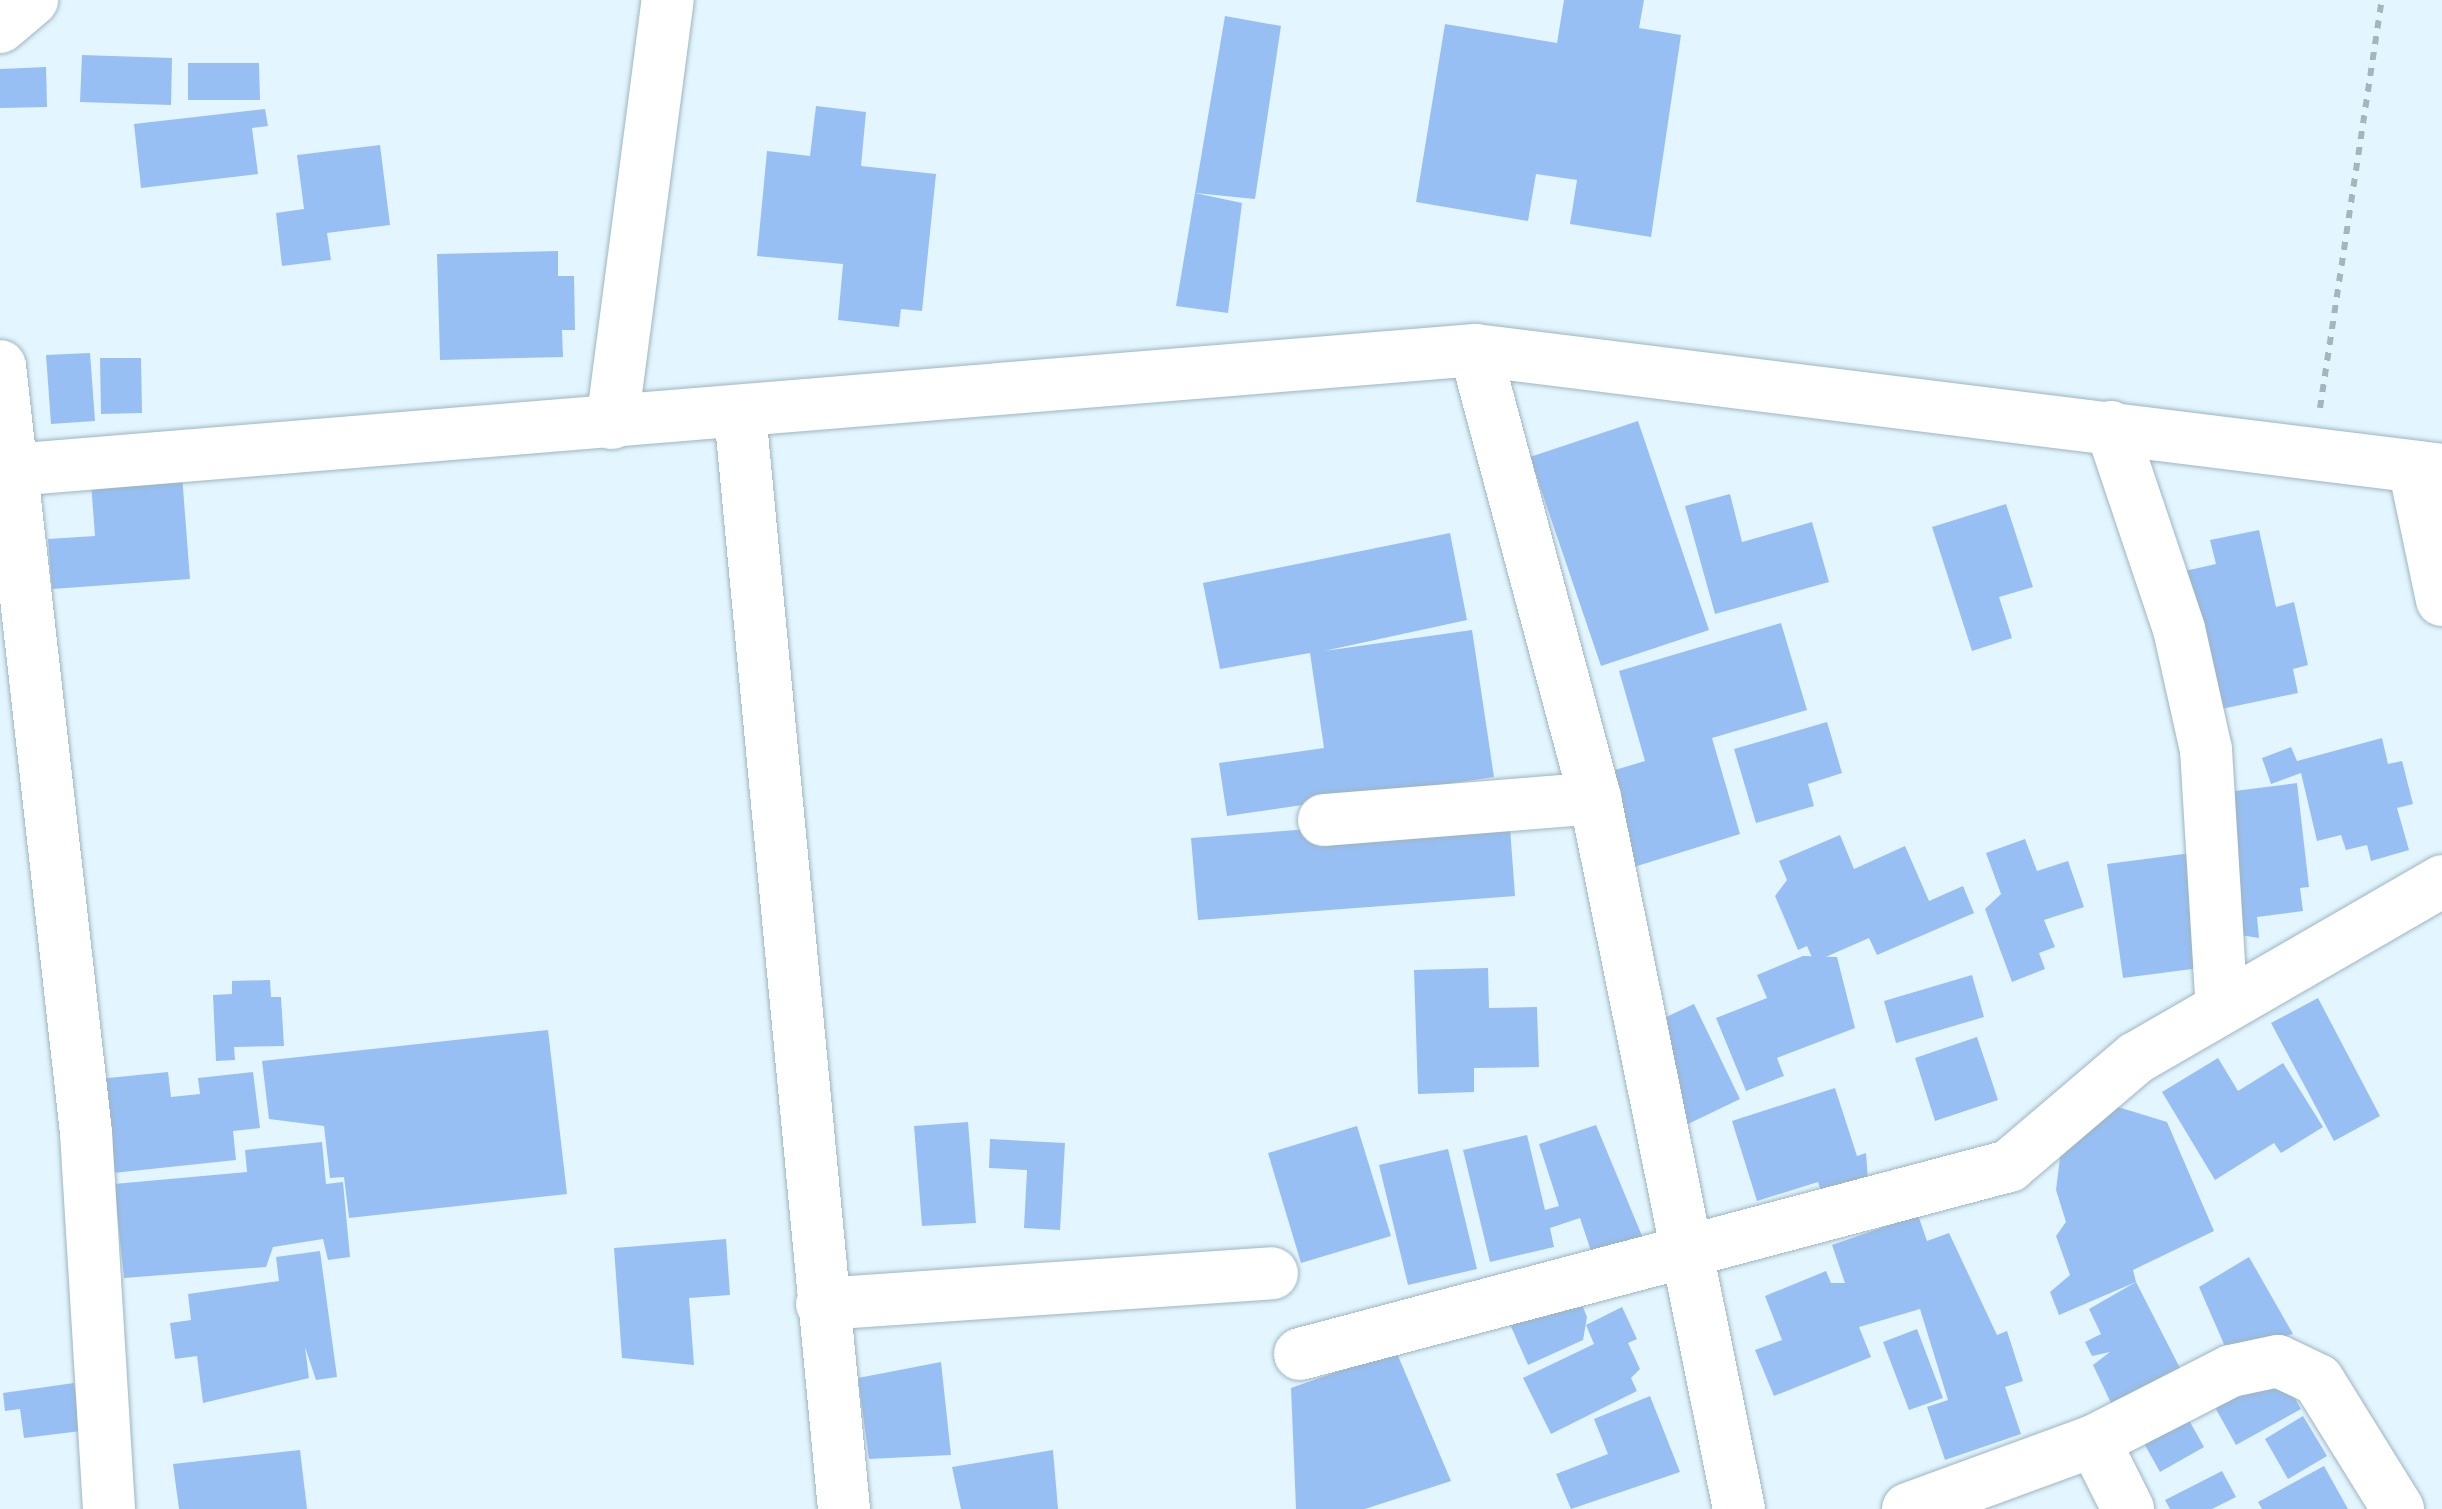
<!DOCTYPE html>
<style>
body{margin:0}
#map{position:relative;width:2442px;height:1509px;overflow:hidden;background:#e3f6ff;font-family:"Varela Round",sans-serif}
div>[style]{position:absolute}
.building>*{inset:0;background:#98bff3}
.path>*{height:6px;margin-top:-3px;transform-origin:0;background:repeating-linear-gradient(90deg,#a5b5bc 0 8px,transparent 0 16px)}
.roads{filter:drop-shadow(0 0 2px #9eb5c0) drop-shadow(0 0 2px #9eb5c0)}
.minor>*{height:52px;margin:-26px;padding:0 26px;transform-origin:26px;border-radius:26px;background:#fff}
span{translate:-50% -50%;white-space:nowrap;text-align:center;line-height:1.15;-webkit-text-stroke:9px #e3f6ff;paint-order:stroke}
</style>
<div id="map">
<div class="building">
<i style="clip-path:polygon(1564px 0,1644px 0,1639px 28px,1681px 35px,1651px 237px,1570px 224px,1577px 180px,1536px 174px,1528px 221px,1416px 202px,1445px 24px,1557px 43px)"></i>
<i style="clip-path:polygon(1225px 16px,1281px 26px,1255px 199px,1195px 193px)"></i>
<i style="clip-path:polygon(82px 55px,172px 58px,171px 105px,80px 102px)"></i>
<i style="clip-path:polygon(188px 63px,259px 63px,260px 100px,188px 100px)"></i>
<i style="clip-path:polygon(46px 67px,47px 107px,0 108px,0 69px)"></i>
<i style="clip-path:polygon(816px 106px,866px 112px,861px 166px,936px 174px,922px 311px,901px 309px,899px 327px,838px 320px,843px 264px,757px 256px,767px 151px,810px 156px)"></i>
<i style="clip-path:polygon(265px 109px,268px 126px,252px 128px,258px 174px,141px 188px,134px 124px)"></i>
<i style="clip-path:polygon(380px 145px,390px 225px,327px 233px,331px 260px,282px 266px,276px 213px,304px 209px,297px 155px)"></i>
<i style="clip-path:polygon(1195px 193px,1242px 203px,1228px 313px,1176px 306px)"></i>
<i style="clip-path:polygon(558px 251px,558px 276px,574px 276px,575px 330px,562px 330px,563px 357px,440px 360px,437px 254px)"></i>
<i style="clip-path:polygon(90px 353px,95px 421px,51px 424px,46px 355px)"></i>
<i style="clip-path:polygon(100px 358px,141px 358px,142px 413px,101px 414px)"></i>
<i style="clip-path:polygon(1638px 421px,1709px 630px,1601px 666px,1530px 457px)"></i>
<i style="clip-path:polygon(181px 462px,190px 579px,52px 589px,48px 539px,95px 536px,90px 469px)"></i>
<i style="clip-path:polygon(1730px 494px,1742px 542px,1812px 522px,1829px 582px,1715px 614px,1685px 506px)"></i>
<i style="clip-path:polygon(2006px 504px,2033px 587px,1999px 597px,2012px 638px,1972px 651px,1932px 527px)"></i>
<i style="clip-path:polygon(2259px 530px,2276px 607px,2294px 602px,2308px 665px,2293px 669px,2298px 693px,2207px 712px,2176px 573px,2216px 564px,2210px 540px)"></i>
<i style="clip-path:polygon(1450px 533px,1467px 620px,1324px 651px,1472px 630px,1494px 777px,1227px 816px,1219px 763px,1324px 748px,1310px 653px,1220px 669px,1203px 583px)"></i>
<i style="clip-path:polygon(1781px 623px,1807px 710px,1712px 738px,1740px 834px,1634px 867px,1605px 773px,1645px 761px,1619px 671px)"></i>
<i style="clip-path:polygon(1827px 722px,1842px 773px,1808px 784px,1814px 806px,1756px 823px,1734px 749px)"></i>
<i style="clip-path:polygon(2382px 738px,2388px 764px,2402px 761px,2413px 804px,2397px 808px,2409px 850px,2371px 861px,2367px 845px,2346px 850px,2341px 835px,2317px 841px,2301px 773px,2271px 784px,2262px 758px,2291px 747px,2297px 761px)"></i>
<i style="clip-path:polygon(2297px 783px,2309px 887px,2300px 888px,2303px 911px,2257px 917px,2259px 938px,2234px 934px,2227px 792px)"></i>
<i style="clip-path:polygon(1509px 814px,1515px 896px,1198px 920px,1191px 838px)"></i>
<i style="clip-path:polygon(1840px 835px,1854px 869px,1905px 846px,1929px 901px,1963px 886px,1974px 913px,1877px 955px,1869px 938px,1814px 962px,1807px 946px,1798px 950px,1775px 896px,1787px 880px,1779px 861px)"></i>
<i style="clip-path:polygon(2025px 839px,2037px 871px,2068px 861px,2084px 907px,2044px 920px,2055px 947px,2039px 953px,2045px 969px,2012px 982px,1985px 909px,2001px 894px,1986px 853px)"></i>
<i style="clip-path:polygon(2199px 852px,2215px 966px,2123px 978px,2107px 864px)"></i>
<i style="clip-path:polygon(1803px 956px,1837px 957px,1855px 1028px,1777px 1058px,1784px 1076px,1746px 1091px,1716px 1018px,1767px 998px,1757px 975px)"></i>
<i style="clip-path:polygon(1488px 968px,1489px 1008px,1537px 1007px,1539px 1067px,1474px 1068px,1474px 1092px,1418px 1094px,1414px 970px)"></i>
<i style="clip-path:polygon(1972px 975px,1984px 1017px,1896px 1043px,1884px 1001px)"></i>
<i style="clip-path:polygon(270px 980px,271px 997px,281px 997px,284px 1046px,234px 1047px,235px 1060px,216px 1061px,213px 995px,232px 994px,232px 981px)"></i>
<i style="clip-path:polygon(2318px 998px,2380px 1116px,2334px 1141px,2271px 1023px)"></i>
<i style="clip-path:polygon(1694px 1004px,1740px 1099px,1686px 1125px,1664px 1018px)"></i>
<i style="clip-path:polygon(548px 1030px,567px 1194px,349px 1218px,344px 1177px,330px 1178px,324px 1126px,269px 1119px,262px 1061px)"></i>
<i style="clip-path:polygon(1977px 1037px,1998px 1100px,1935px 1121px,1915px 1058px)"></i>
<i style="clip-path:polygon(2218px 1058px,2238px 1091px,2283px 1063px,2323px 1127px,2281px 1153px,2274px 1143px,2215px 1180px,2162px 1092px)"></i>
<i style="clip-path:polygon(168px 1072px,171px 1097px,200px 1094px,198px 1078px,253px 1072px,260px 1128px,233px 1131px,236px 1160px,113px 1173px,98px 1079px)"></i>
<i style="clip-path:polygon(1835px 1088px,1857px 1156px,1866px 1153px,1868px 1180px,1822px 1195px,1818px 1182px,1757px 1201px,1732px 1121px)"></i>
<i style="clip-path:polygon(2118px 1107px,2167px 1122px,2214px 1231px,2133px 1270px,2136px 1282px,2059px 1315px,2050px 1292px,2070px 1275px,2056px 1236px,2066px 1222px,2056px 1190px,2063px 1133px)"></i>
<i style="clip-path:polygon(968px 1122px,976px 1223px,922px 1226px,914px 1126px)"></i>
<i style="clip-path:polygon(1596px 1125px,1645px 1243px,1594px 1260px,1580px 1218px,1550px 1228px,1554px 1247px,1490px 1262px,1463px 1150px,1527px 1135px,1545px 1210px,1559px 1206px,1539px 1144px)"></i>
<i style="clip-path:polygon(1357px 1126px,1391px 1236px,1301px 1263px,1268px 1153px)"></i>
<i style="clip-path:polygon(990px 1139px,1065px 1143px,1060px 1230px,1024px 1228px,1027px 1170px,989px 1168px)"></i>
<i style="clip-path:polygon(322px 1142px,326px 1184px,343px 1182px,350px 1257px,328px 1260px,323px 1239px,273px 1247px,266px 1267px,124px 1278px,114px 1184px,247px 1172px,245px 1150px)"></i>
<i style="clip-path:polygon(1448px 1149px,1477px 1269px,1408px 1285px,1379px 1165px)"></i>
<i style="clip-path:polygon(1918px 1215px,1927px 1241px,1949px 1233px,1997px 1335px,2007px 1331px,2023px 1381px,2005px 1387px,2021px 1434px,1945px 1460px,1927px 1407px,1948px 1400px,1920px 1309px,1859px 1327px,1871px 1357px,1774px 1396px,1755px 1350px,1782px 1340px,1765px 1296px,1826px 1271px,1831px 1283px,1845px 1283px,1832px 1245px)"></i>
<i style="clip-path:polygon(726px 1239px,730px 1295px,689px 1298px,694px 1365px,622px 1358px,614px 1248px)"></i>
<i style="clip-path:polygon(320px 1251px,337px 1377px,316px 1380px,305px 1347px,309px 1378px,203px 1403px,197px 1356px,175px 1359px,170px 1323px,191px 1320px,188px 1294px,279px 1281px,276px 1257px)"></i>
<i style="clip-path:polygon(2249px 1257px,2293px 1334px,2227px 1351px,2199px 1287px)"></i>
<i style="clip-path:polygon(2136px 1282px,2182px 1372px,2112px 1405px,2093px 1365px,2110px 1352px,2092px 1356px,2085px 1342px,2101px 1334px,2089px 1309px)"></i>
<i style="clip-path:polygon(1577px 1292px,1587px 1317px,1583px 1340px,1528px 1365px,1509px 1322px)"></i>
<i style="clip-path:polygon(1622px 1307px,1637px 1339px,1628px 1343px,1640px 1369px,1631px 1378px,1637px 1391px,1551px 1434px,1523px 1378px,1594px 1344px,1586px 1325px)"></i>
<i style="clip-path:polygon(1917px 1329px,1943px 1398px,1909px 1410px,1883px 1342px)"></i>
<i style="clip-path:polygon(1396px 1351px,1451px 1481px,1365px 1509px,1296px 1509px,1291px 1388px)"></i>
<i style="clip-path:polygon(941px 1362px,951px 1455px,869px 1459px,858px 1378px)"></i>
<i style="clip-path:polygon(2277px 1366px,2301px 1409px,2236px 1445px,2212px 1402px)"></i>
<i style="clip-path:polygon(74px 1383px,81px 1431px,24px 1438px,20px 1409px,5px 1411px,3px 1393px)"></i>
<i style="clip-path:polygon(1650px 1396px,1680px 1472px,1571px 1509px,1556px 1474px,1608px 1454px,1594px 1419px)"></i>
<i style="clip-path:polygon(2185px 1413px,2204px 1447px,2160px 1472px,2141px 1438px)"></i>
<i style="clip-path:polygon(2303px 1416px,2327px 1456px,2288px 1479px,2265px 1439px)"></i>
<i style="clip-path:polygon(300px 1450px,307px 1509px,179px 1509px,173px 1464px)"></i>
<i style="clip-path:polygon(1053px 1450px,1058px 1509px,961px 1509px,952px 1467px)"></i>
<i style="clip-path:polygon(2324px 1466px,2348px 1509px,2262px 1509px,2258px 1502px)"></i>
<i style="clip-path:polygon(2222px 1471px,2236px 1497px,2212px 1509px,2170px 1509px,2165px 1500px)"></i>
</div>
<div class="path">
<i style="left:2320px;top:408px;width:413px;rotate:-81.4deg"></i>
</div>
<div class="roads">
<div class="minor">
<i style="left:0;top:27px;width:42px;rotate:-40.2deg"></i>
<i style="left:1475px;top:350px;width:464px;rotate:75deg"></i>
<i style="left:1595px;top:798px;width:725px;rotate:78.55deg"></i>
<i style="left:0;top:366px;width:772px;rotate:83.6deg"></i>
<i style="left:86px;top:1133px;width:377px;rotate:86.5deg"></i>
<i style="left:740px;top:413px;width:1101px;rotate:84.58deg"></i>
<i style="left:612px;top:423px;width:427px;rotate:-82.5deg"></i>
<i style="left:2111px;top:427px;width:213px;rotate:71.4deg"></i>
<i style="left:2179px;top:629px;width:124px;rotate:77.4deg"></i>
<i style="left:2206px;top:750px;width:258px;rotate:86.5deg"></i>
<i style="left:2414px;top:467px;width:136px;rotate:78.1deg"></i>
<i style="left:0;top:471px;width:1480px;rotate:-4.69deg"></i>
<i style="left:1475px;top:350px;width:974px;rotate:7.07deg"></i>
<i style="left:1324px;top:820px;width:272px;rotate:-4.6deg"></i>
<i style="left:822px;top:1304px;width:451px;rotate:-3.9deg"></i>
<i style="left:1300px;top:1354px;width:734px;rotate:-14.85deg"></i>
<i style="left:2009px;top:1166px;width:167px;rotate:-40.4deg"></i>
<i style="left:2136px;top:1058px;width:354px;rotate:-30deg"></i>
<i style="left:2094px;top:1441px;width:76px;rotate:63.4deg"></i>
<i style="left:1908px;top:1509px;width:198px;rotate:-20.1deg"></i>
<i style="left:2094px;top:1441px;width:154px;rotate:-27.1deg"></i>
<i style="left:2231px;top:1371px;width:48px;rotate:-12deg"></i>
<i style="left:2278px;top:1361px;width:44px;rotate:25.4deg"></i>
<i style="left:2318px;top:1380px;width:152px;rotate:58.2deg"></i>
</div>
</div>
</div>
